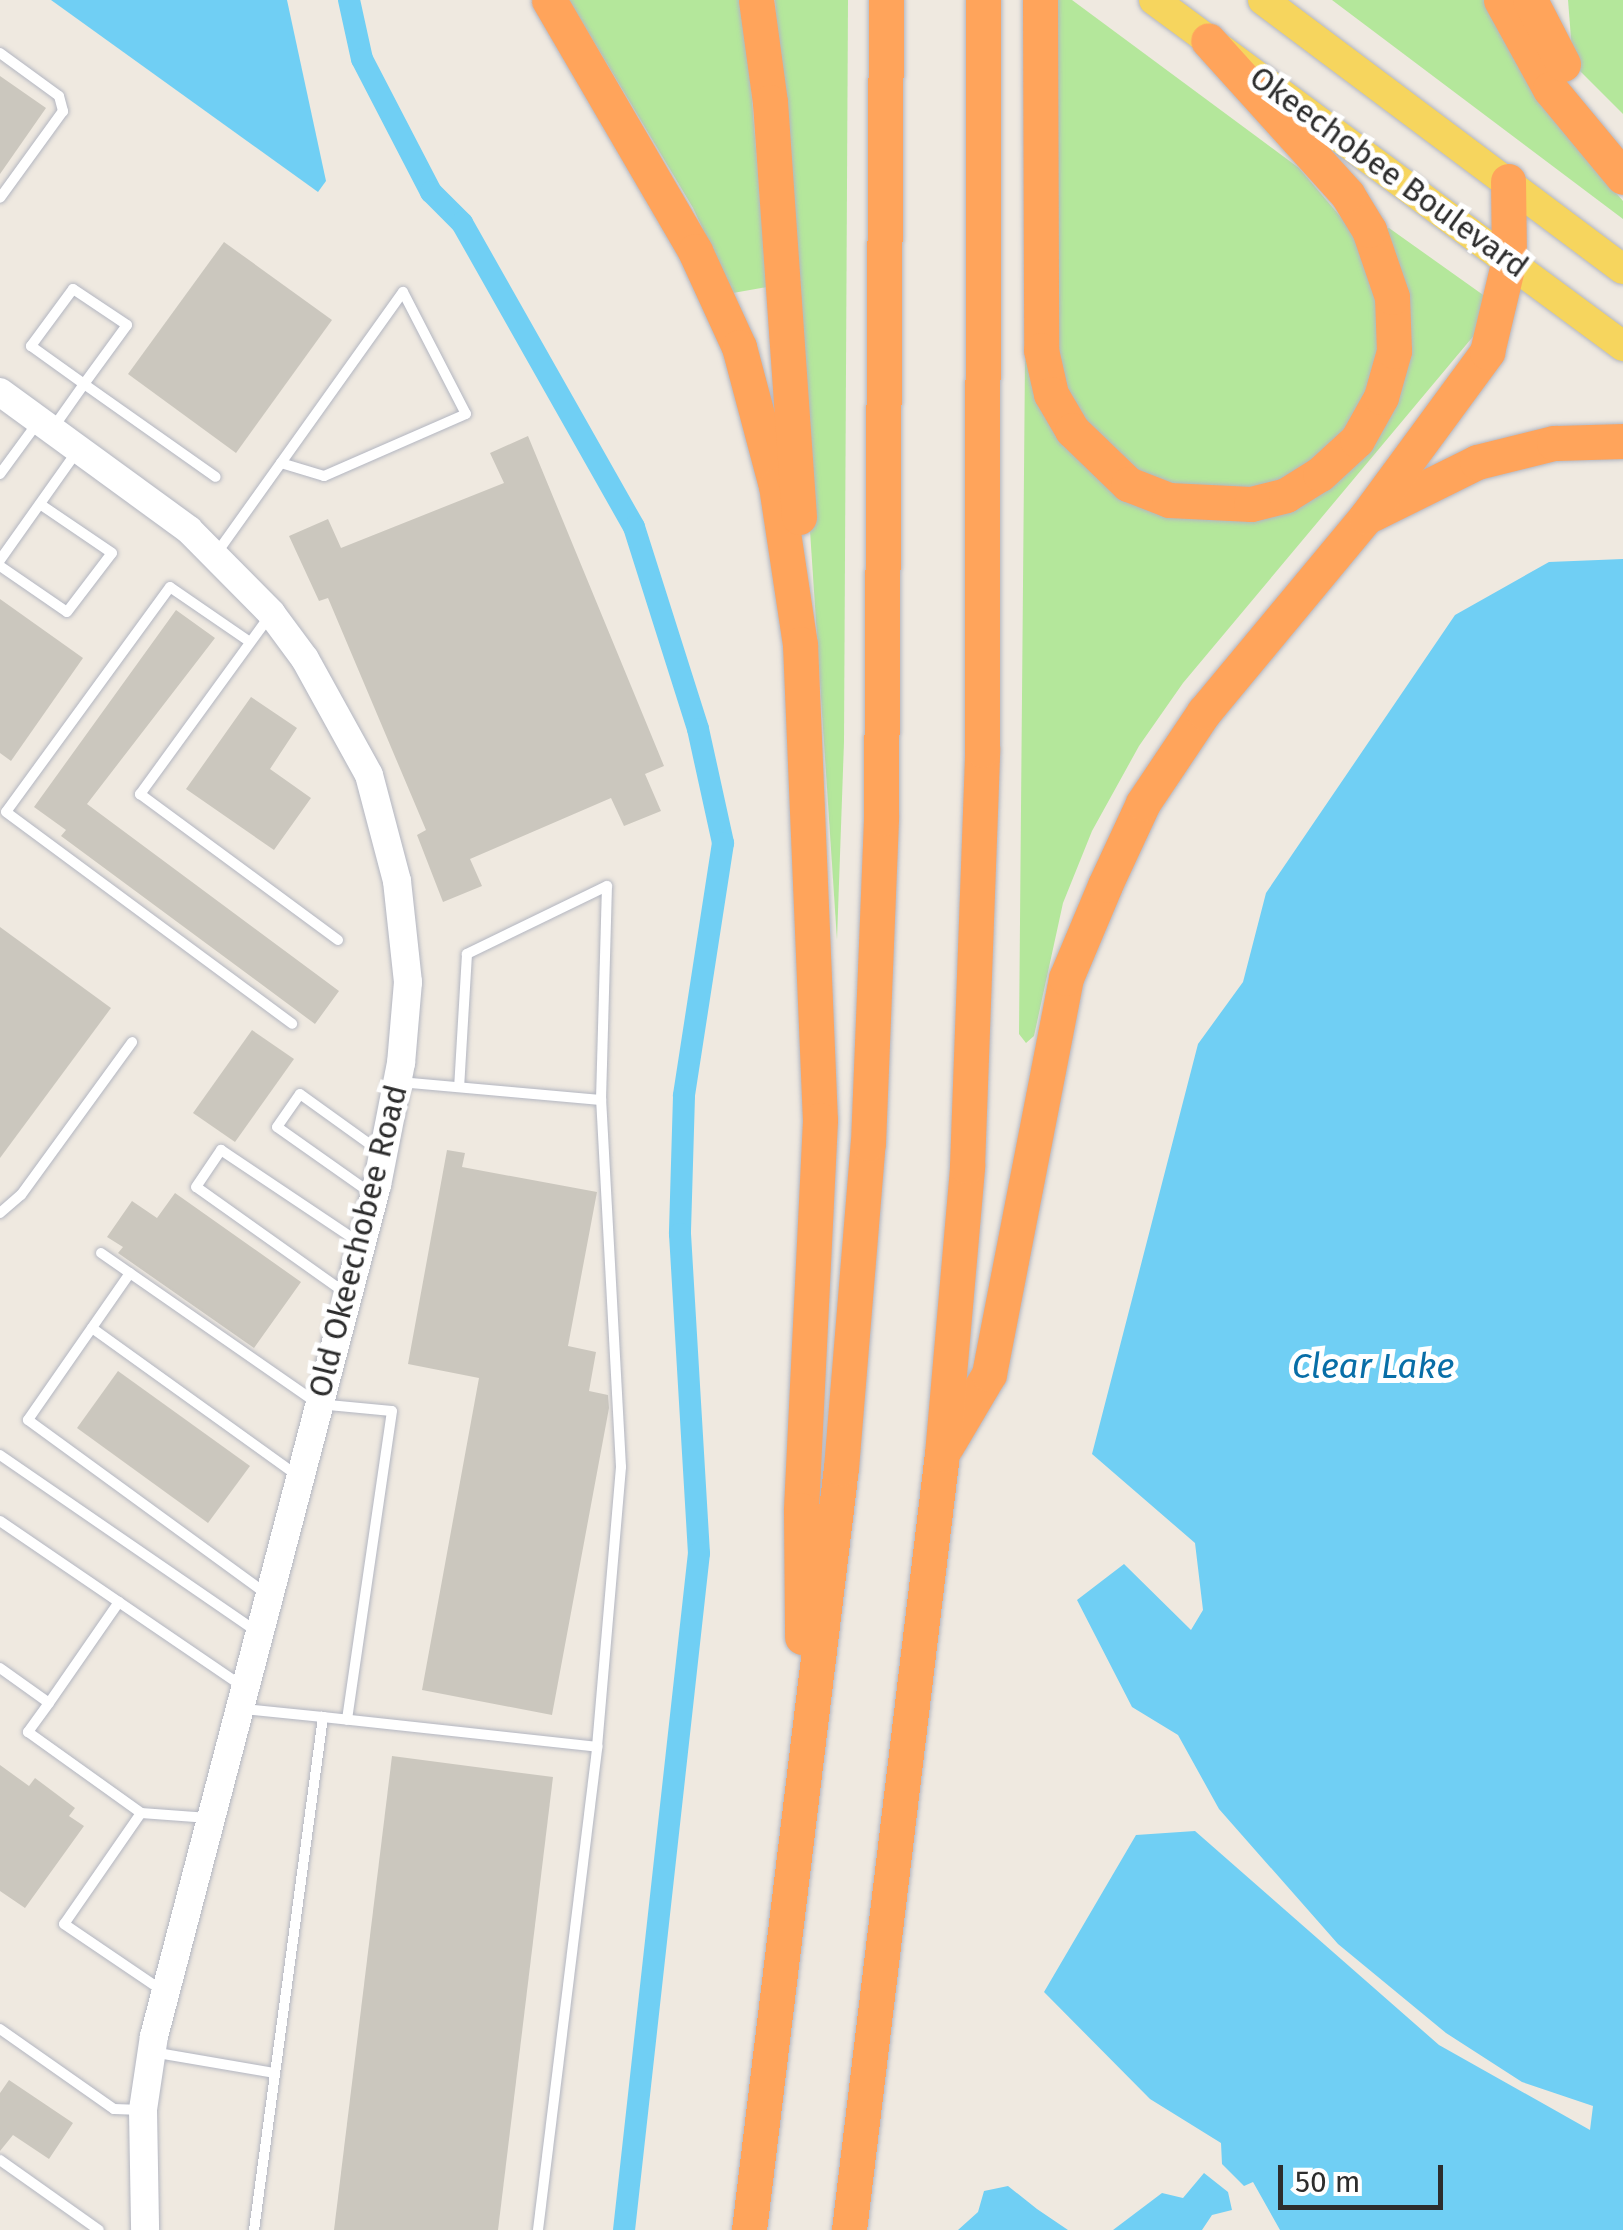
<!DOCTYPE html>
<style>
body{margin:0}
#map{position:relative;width:1623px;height:2230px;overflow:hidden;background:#efe9e0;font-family:"Fira Sans",sans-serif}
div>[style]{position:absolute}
.green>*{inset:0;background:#b4e79b}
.water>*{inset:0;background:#70cff4}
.canal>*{height:22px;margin:-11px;padding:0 11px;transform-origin:11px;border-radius:11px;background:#70cff4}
.building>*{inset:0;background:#cbc7be}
.roads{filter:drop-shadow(0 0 2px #b3b6c1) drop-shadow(0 0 2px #b3b6c1)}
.lane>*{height:10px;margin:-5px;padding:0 5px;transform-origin:5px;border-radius:5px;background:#fff}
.secondary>*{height:28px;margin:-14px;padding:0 14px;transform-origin:14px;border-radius:14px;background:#fff}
.primary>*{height:30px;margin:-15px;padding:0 15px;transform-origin:15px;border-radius:15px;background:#f6d55e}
.highway>*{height:35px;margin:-17.5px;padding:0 17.5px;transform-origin:17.5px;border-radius:17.5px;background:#ffa45b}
span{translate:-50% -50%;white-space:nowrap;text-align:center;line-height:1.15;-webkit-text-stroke:10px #fff;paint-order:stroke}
.street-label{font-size:32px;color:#2d2d2d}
.water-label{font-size:35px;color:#086ea7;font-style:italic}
.scale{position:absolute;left:1278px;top:2165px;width:165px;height:45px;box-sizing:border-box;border:5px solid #2d2d2d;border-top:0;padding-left:12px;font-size:30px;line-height:35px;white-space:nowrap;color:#2d2d2d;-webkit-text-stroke:8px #fff;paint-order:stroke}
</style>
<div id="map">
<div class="green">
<i style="clip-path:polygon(569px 0,744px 0,767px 287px,733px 293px,693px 208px)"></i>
<i style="clip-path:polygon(775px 0,848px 0,844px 742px,837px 940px)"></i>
<i style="clip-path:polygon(1058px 0,1072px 0,1299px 168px,1351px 229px,1382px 309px,1373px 385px,1333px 449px,1266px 488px,1167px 487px,1106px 451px,1067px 392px,1056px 334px)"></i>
<i style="clip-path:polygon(1332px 0,1491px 0,1593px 166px,1623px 201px,1623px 219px)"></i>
<i style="clip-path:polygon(1568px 0,1623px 0,1623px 114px,1573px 64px)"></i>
<i style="clip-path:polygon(1389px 228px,1486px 297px,1476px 333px,1183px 683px,1139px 746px,1092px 831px,1063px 903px,1034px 1036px,1026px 1043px,1019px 1034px,1025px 359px,1067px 443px,1225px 516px,1383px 420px,1382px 230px)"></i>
</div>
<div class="water">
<i style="clip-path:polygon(51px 0,287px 0,326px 181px,318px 192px)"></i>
<i style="clip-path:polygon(1623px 559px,1623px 2230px,1280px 2230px,1253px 2182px,1244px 2186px,1222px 2164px,1221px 2143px,1150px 2099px,1044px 1992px,1136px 1835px,1195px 1831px,1439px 2045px,1590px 2130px,1593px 2106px,1522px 2082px,1446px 2033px,1338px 1944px,1219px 1809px,1178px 1735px,1132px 1707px,1077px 1600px,1124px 1564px,1191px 1630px,1203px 1610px,1195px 1543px,1092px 1454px,1198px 1044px,1243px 982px,1266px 893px,1455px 615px,1549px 562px)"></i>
<i style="clip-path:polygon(1204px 2173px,1228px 2192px,1232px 2210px,1212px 2215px,1202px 2230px,1113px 2230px,1162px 2193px,1183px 2198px)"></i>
<i style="clip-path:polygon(1008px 2186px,1037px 2209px,1068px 2230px,958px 2230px,978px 2212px,984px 2191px)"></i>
</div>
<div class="canal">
<i style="left:349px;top:0;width:60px;rotate:77.6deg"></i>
<i style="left:362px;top:59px;width:150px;rotate:62.6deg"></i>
<i style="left:431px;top:192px;width:44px;rotate:45deg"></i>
<i style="left:462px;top:223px;width:349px;rotate:60.5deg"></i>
<i style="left:634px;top:527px;width:212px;rotate:72.4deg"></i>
<i style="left:698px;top:729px;width:117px;rotate:77.6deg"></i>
<i style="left:723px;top:843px;width:256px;rotate:98.8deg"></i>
<i style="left:684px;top:1096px;width:138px;rotate:91.7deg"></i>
<i style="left:680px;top:1234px;width:320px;rotate:86.6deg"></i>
<i style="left:699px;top:1553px;width:681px;rotate:96.32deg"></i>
</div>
<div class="building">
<i style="clip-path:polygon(0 76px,46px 108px,0 174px)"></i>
<i style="clip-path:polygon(224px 242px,332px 320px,236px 453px,128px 374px)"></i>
<i style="clip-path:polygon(528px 436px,664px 766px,645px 774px,661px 811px,624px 826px,611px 798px,470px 859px,482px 886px,443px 902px,417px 835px,426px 830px,328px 598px,319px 601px,289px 536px,328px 519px,341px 548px,504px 483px,490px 453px)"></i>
<i style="clip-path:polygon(0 599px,83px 658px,11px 761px,0 753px)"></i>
<i style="clip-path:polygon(176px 610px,215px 638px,87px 804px,339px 991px,315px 1024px,61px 836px,66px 830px,34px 807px)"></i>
<i style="clip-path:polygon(251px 697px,297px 728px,270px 769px,311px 798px,274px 850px,186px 789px)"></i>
<i style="clip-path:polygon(0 927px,111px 1008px,0 1158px)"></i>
<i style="clip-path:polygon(252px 1030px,294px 1059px,235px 1142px,193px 1113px)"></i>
<i style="clip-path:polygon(447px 1150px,465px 1153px,462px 1167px,597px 1192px,568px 1346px,596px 1352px,589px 1391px,608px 1395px,609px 1408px,552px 1715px,422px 1690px,479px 1378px,408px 1364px)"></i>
<i style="clip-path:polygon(175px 1193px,301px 1282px,254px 1348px,118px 1253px,123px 1247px,107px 1237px,132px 1201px,157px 1218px)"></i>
<i style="clip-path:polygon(118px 1371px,250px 1466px,208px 1523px,77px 1428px)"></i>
<i style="clip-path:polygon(392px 1756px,553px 1777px,498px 2230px,334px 2230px)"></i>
<i style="clip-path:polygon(0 1765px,29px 1786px,35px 1778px,75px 1808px,69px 1816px,84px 1826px,25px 1908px,0 1891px)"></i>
<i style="clip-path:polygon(9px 2080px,73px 2123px,49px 2159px,13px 2135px,0 2151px,0 2093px)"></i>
</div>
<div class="roads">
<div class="lane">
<i style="left:0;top:53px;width:73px;rotate:36.1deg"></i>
<i style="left:59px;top:96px;width:16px;rotate:75deg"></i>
<i style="left:63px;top:111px;width:107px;rotate:125.9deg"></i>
<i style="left:53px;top:428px;width:54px;rotate:-54.8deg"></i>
<i style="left:84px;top:384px;width:73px;rotate:-53.9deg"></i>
<i style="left:127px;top:325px;width:65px;rotate:-146.3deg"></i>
<i style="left:73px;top:289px;width:71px;rotate:126.4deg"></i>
<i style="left:31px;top:346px;width:65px;rotate:35.6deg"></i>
<i style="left:84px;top:384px;width:161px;rotate:35.2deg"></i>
<i style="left:0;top:474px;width:64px;rotate:-53.8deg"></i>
<i style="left:216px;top:554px;width:322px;rotate:-54.5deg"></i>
<i style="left:403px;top:292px;width:137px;rotate:62.7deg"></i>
<i style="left:466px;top:414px;width:155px;rotate:156.4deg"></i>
<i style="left:324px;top:476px;width:45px;rotate:-163.2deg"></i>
<i style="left:0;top:560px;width:135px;rotate:-54.7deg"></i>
<i style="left:0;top:566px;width:81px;rotate:34.5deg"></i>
<i style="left:67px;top:612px;width:74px;rotate:-52.7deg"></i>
<i style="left:112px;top:553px;width:87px;rotate:-145.8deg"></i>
<i style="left:271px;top:614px;width:223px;rotate:126deg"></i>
<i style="left:140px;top:794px;width:246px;rotate:36.4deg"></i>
<i style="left:250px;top:642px;width:97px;rotate:-145.5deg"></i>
<i style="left:170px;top:587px;width:278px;rotate:126.1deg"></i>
<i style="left:6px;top:812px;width:356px;rotate:36.5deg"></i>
<i style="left:399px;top:1082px;width:203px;rotate:5.1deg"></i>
<i style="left:601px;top:1100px;width:214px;rotate:-88.4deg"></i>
<i style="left:607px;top:886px;width:156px;rotate:154.1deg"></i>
<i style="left:467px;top:954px;width:133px;rotate:93.4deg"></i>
<i style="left:372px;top:1194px;width:116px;rotate:-144.8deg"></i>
<i style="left:277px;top:1127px;width:40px;rotate:-55.1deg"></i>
<i style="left:300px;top:1094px;width:101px;rotate:35.7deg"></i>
<i style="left:0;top:1213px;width:28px;rotate:-41deg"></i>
<i style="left:21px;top:1195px;width:189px;rotate:-54deg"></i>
<i style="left:101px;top:1253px;width:264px;rotate:34.8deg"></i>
<i style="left:318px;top:1404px;width:74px;rotate:5.4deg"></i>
<i style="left:392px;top:1411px;width:312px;rotate:98.3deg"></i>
<i style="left:130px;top:1273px;width:179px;rotate:124.8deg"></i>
<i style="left:28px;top:1420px;width:296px;rotate:36.1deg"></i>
<i style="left:344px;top:1292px;width:181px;rotate:-144.6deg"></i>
<i style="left:196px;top:1187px;width:45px;rotate:-56deg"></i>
<i style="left:221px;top:1150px;width:167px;rotate:33.8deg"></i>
<i style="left:92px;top:1328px;width:254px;rotate:35.7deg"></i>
<i style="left:0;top:1455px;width:309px;rotate:34.5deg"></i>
<i style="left:0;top:1521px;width:294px;rotate:34.3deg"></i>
<i style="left:0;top:1668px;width:60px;rotate:35.5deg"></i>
<i style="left:49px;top:1703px;width:123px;rotate:-55.3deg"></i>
<i style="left:49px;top:1703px;width:36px;rotate:126deg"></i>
<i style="left:28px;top:1732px;width:139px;rotate:35.6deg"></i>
<i style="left:141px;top:1813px;width:68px;rotate:4.2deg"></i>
<i style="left:244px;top:1709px;width:79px;rotate:5.8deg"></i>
<i style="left:141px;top:1813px;width:135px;rotate:124.7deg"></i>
<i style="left:64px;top:1924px;width:120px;rotate:34.1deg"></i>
<i style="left:0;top:2029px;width:139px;rotate:35.1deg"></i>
<i style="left:114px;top:2109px;width:28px;rotate:2deg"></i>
<i style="left:152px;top:2052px;width:125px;rotate:9.7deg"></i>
<i style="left:0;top:2160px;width:121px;rotate:35.3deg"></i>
<i style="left:254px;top:2230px;width:518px;rotate:-82.34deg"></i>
<i style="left:323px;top:1717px;width:276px;rotate:6.2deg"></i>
<i style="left:538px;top:2230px;width:487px;rotate:-83deg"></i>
<i style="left:597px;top:1747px;width:281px;rotate:-85.1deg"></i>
<i style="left:621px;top:1467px;width:368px;rotate:-93.1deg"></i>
</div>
<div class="secondary">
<i style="left:0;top:392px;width:234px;rotate:36.1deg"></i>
<i style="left:189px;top:530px;width:117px;rotate:45.3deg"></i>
<i style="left:271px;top:613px;width:57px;rotate:53.5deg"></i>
<i style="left:305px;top:659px;width:132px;rotate:61.1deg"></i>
<i style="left:369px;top:775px;width:110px;rotate:75.2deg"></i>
<i style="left:397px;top:881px;width:102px;rotate:83.8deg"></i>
<i style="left:408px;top:982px;width:81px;rotate:94.9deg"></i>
<i style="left:401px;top:1063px;width:124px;rotate:101.1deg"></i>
<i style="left:377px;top:1185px;width:880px;rotate:104.68deg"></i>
<i style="left:154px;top:2036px;width:75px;rotate:98.5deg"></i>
<i style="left:143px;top:2110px;width:120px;rotate:89deg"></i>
</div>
<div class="primary">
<i style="left:1154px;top:0;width:583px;rotate:36.42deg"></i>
<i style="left:1263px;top:0;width:449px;rotate:36.8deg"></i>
</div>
<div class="highway">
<i style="left:549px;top:0;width:290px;rotate:59.8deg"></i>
<i style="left:695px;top:251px;width:106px;rotate:65.4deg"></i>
<i style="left:739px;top:347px;width:144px;rotate:75.1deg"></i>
<i style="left:776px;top:486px;width:160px;rotate:81.4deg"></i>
<i style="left:800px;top:644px;width:476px;rotate:87.6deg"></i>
<i style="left:820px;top:1120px;width:390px;rotate:92.8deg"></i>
<i style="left:801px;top:1510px;width:127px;rotate:89.5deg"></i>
<i style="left:756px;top:0;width:103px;rotate:82.2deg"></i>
<i style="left:770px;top:102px;width:416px;rotate:86deg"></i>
<i style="left:1040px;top:0;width:350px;rotate:89.8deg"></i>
<i style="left:1041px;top:350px;width:45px;rotate:77.2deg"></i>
<i style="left:1051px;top:394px;width:42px;rotate:59.7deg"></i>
<i style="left:1072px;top:430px;width:78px;rotate:44deg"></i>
<i style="left:1128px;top:484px;width:44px;rotate:21.3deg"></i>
<i style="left:1169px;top:500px;width:82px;rotate:2.8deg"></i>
<i style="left:1251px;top:504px;width:36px;rotate:-14deg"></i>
<i style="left:1286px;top:495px;width:40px;rotate:-32deg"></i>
<i style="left:1320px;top:474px;width:50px;rotate:-42.6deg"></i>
<i style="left:1357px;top:440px;width:49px;rotate:-60.8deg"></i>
<i style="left:1381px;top:397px;width:48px;rotate:-74.2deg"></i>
<i style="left:1394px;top:351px;width:54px;rotate:-92.1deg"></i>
<i style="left:1392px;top:297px;width:71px;rotate:-108.9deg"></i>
<i style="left:1369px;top:230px;width:42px;rotate:-121.4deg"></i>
<i style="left:1347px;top:194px;width:207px;rotate:-132.1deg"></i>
<i style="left:1501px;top:0;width:102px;rotate:61.2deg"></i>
<i style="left:1550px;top:89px;width:114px;rotate:50.3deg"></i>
<i style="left:1530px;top:0;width:72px;rotate:62.7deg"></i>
<i style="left:1372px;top:514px;width:117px;rotate:-26.3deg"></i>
<i style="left:1477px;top:462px;width:79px;rotate:-13.9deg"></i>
<i style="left:1554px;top:443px;width:69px;rotate:-1.7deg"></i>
<i style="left:947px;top:1445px;width:82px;rotate:-59.4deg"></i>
<i style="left:989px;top:1374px;width:403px;rotate:-79deg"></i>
<i style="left:1066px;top:978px;width:101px;rotate:-67.2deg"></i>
<i style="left:1105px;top:885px;width:90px;rotate:-65.1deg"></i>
<i style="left:1143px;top:803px;width:110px;rotate:-56.2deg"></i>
<i style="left:1204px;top:712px;width:254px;rotate:-50.3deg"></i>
<i style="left:1366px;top:517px;width:205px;rotate:-53.7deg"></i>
<i style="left:1487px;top:352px;width:95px;rotate:-76.6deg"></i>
<i style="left:1509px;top:260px;width:79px;rotate:-90.7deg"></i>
<i style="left:749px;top:2230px;width:768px;rotate:-83.12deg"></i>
<i style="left:841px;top:1468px;width:326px;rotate:-85.3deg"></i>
<i style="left:868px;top:1143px;width:325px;rotate:-87.7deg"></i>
<i style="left:881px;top:818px;width:818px;rotate:-89.65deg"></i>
<i style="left:849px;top:2230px;width:782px;rotate:-83.17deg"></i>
<i style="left:942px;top:1454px;width:289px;rotate:-85deg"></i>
<i style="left:967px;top:1166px;width:416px;rotate:-87.9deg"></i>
<i style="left:982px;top:750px;width:750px;rotate:-89.92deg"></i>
</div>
</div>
<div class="street-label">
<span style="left:1389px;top:172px;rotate:36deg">Okeechobee Boulevard</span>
<span style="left:358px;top:1241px;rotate:-76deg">Old Okeechobee Road</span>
</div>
<div class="water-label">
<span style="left:1373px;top:1366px">Clear Lake</span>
</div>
<div class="scale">50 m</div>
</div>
